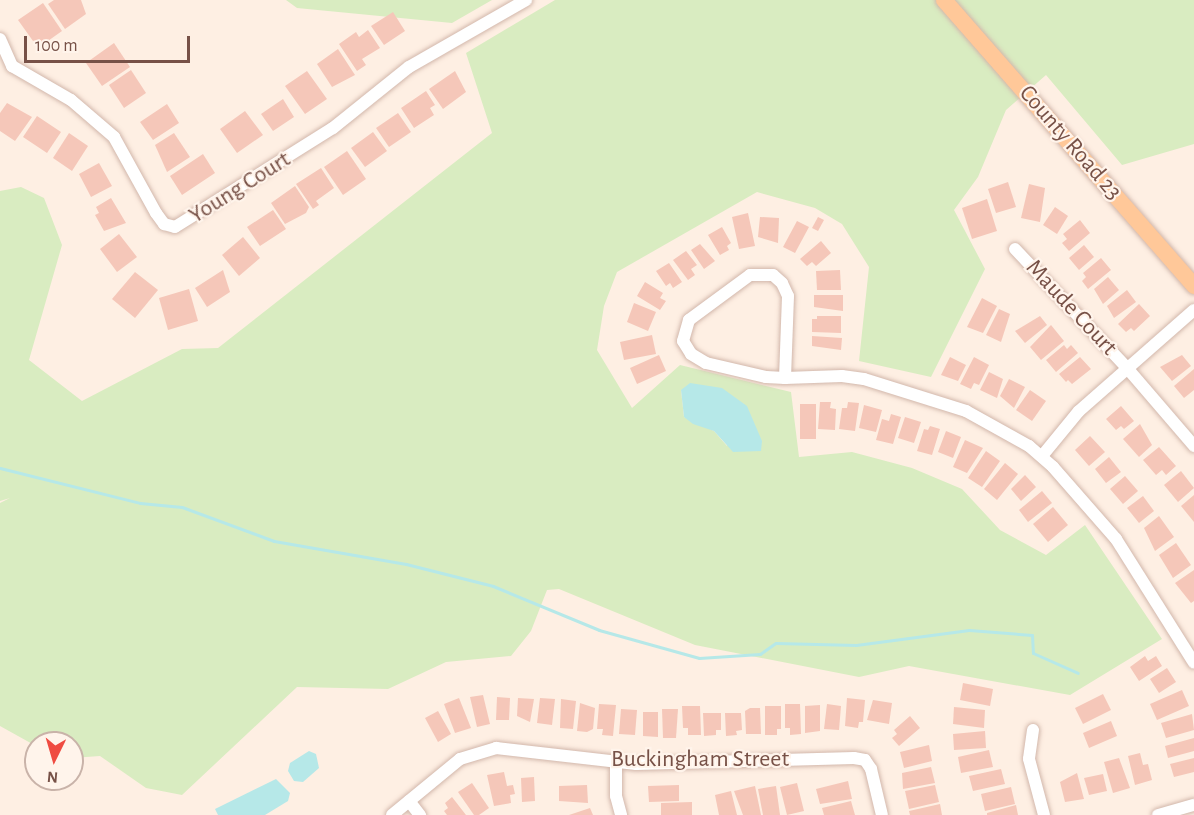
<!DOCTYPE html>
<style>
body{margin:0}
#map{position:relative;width:1194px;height:815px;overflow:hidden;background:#feefe3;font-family:"Alegreya Sans",sans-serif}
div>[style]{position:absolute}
.green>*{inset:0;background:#d9ecc1}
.water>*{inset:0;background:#b6e8e8}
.stream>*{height:3px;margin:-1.5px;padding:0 1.5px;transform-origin:1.5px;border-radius:1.5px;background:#b6e8e8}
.building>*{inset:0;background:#f5c7b9}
.roads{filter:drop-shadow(0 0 2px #d2b7ab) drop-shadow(0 0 2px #d2b7ab)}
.minor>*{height:12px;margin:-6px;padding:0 6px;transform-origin:6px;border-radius:6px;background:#fff}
.major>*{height:16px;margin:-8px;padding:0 8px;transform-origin:8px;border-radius:8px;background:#ffc899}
span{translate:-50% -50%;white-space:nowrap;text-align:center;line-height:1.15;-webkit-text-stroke:4.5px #fff4eb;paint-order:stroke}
.street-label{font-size:24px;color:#775147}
.north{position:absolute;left:24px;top:731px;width:60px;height:60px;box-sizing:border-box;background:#fff4eb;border:2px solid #c9b3a9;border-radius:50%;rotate:185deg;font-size:16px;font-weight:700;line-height:24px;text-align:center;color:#775147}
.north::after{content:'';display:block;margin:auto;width:21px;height:27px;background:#ef4b41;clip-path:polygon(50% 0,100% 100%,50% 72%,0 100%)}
.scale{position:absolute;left:24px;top:36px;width:166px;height:27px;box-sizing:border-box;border:3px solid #775147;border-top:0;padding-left:8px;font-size:18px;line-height:21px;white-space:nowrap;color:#775147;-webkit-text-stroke:4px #fff4eb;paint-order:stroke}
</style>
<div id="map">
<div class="green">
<i style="clip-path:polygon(286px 0,492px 0,452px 23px,297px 8px)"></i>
<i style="clip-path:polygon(evenodd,555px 0,1194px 0,1194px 144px,1122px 165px,1046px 75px,1006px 110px,978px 177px,954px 210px,985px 269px,931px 377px,859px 361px,869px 267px,842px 224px,815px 208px,757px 192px,617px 272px,604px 306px,597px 350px,632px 408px,680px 365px,791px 392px,799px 457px,852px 452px,912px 468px,962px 489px,1000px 530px,1046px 555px,1085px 525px,1162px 639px,1070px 695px,909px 666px,859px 677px,695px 645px,559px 589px,547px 590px,531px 631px,511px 656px,446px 662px,388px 689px,297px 687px,182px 795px,146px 788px,100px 756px,72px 758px,72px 743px,36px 746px,0 726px,0 503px,10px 498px,0 501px,0 191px,21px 187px,44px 198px,62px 245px,29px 360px,82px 401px,182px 349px,218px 348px,492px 133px,466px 53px,555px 0,681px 390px,744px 404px,727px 446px,714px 431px,684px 417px,681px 390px)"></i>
</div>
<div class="water">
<i style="clip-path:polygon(690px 383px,722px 388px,747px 406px,762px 441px,761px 451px,733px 452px,714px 431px,693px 424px,684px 417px,681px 390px)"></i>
<i style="clip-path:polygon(309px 751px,316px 754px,319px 768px,303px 782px,294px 781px,288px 771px,290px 763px)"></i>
<i style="clip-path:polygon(276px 779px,290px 793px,288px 801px,265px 815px,218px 815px,215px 809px)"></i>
</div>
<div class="stream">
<i style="left:0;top:468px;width:144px;rotate:14deg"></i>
<i style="left:140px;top:503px;width:42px;rotate:5.4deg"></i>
<i style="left:182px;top:507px;width:98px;rotate:20.3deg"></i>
<i style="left:274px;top:541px;width:134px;rotate:9.9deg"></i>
<i style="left:406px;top:564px;width:90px;rotate:14.2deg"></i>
<i style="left:493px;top:586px;width:115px;rotate:22.5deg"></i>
<i style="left:599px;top:630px;width:104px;rotate:15.6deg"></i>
<i style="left:699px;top:658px;width:61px;rotate:-3.8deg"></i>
<i style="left:760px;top:654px;width:19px;rotate:-35deg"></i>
<i style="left:776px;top:643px;width:80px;rotate:1.4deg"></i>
<i style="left:856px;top:645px;width:114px;rotate:-7.6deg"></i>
<i style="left:969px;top:630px;width:63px;rotate:4.5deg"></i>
<i style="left:1032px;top:635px;width:18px;rotate:87deg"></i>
<i style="left:1033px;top:653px;width:49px;rotate:24deg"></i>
</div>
<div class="building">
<i style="clip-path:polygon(54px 0,81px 0,86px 14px,65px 29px,48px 4px)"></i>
<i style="clip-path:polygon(43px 3px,62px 31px,38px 48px,18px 20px)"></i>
<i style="clip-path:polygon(393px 12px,405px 31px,384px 45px,371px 26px)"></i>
<i style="clip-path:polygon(368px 30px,380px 48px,362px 59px,366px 65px,357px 71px,339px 44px,356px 32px,359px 37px)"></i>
<i style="clip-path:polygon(114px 43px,130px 67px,102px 86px,86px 63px)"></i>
<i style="clip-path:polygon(338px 49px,355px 75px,332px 87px,317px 64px)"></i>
<i style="clip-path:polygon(131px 70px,146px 93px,124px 108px,109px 85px)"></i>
<i style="clip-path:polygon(307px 71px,327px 99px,305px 114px,285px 86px)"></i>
<i style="clip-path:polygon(455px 71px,466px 92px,443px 109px,429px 89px)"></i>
<i style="clip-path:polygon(426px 91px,435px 105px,430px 108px,434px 115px,414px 128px,401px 108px)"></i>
<i style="clip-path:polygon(283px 99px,294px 117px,273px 131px,261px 114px)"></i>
<i style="clip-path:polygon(7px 103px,32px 117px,15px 141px,0 131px,0 113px)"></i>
<i style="clip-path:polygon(167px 104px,179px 123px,153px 140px,140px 122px)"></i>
<i style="clip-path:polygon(245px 111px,263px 135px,237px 153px,220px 129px)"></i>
<i style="clip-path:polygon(398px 113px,411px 132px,389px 147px,376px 128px)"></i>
<i style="clip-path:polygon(37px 116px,61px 132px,47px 153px,23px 137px)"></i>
<i style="clip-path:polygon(373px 132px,387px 151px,365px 167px,351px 148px)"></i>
<i style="clip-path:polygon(69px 133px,88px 146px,72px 171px,53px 158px)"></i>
<i style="clip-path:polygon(174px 133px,190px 157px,167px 172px,155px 145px)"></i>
<i style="clip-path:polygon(347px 151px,366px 179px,343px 195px,324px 167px)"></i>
<i style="clip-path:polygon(203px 154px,215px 173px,182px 195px,170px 176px)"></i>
<i style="clip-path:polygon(99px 163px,112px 186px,91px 197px,79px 174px)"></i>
<i style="clip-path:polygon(321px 168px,334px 188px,316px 201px,319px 205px,313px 209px,296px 184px)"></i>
<i style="clip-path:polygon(1008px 182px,1016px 207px,996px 213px,988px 189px)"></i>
<i style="clip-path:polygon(1029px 184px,1045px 188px,1040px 222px,1021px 218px)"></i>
<i style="clip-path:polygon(295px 186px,309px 207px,306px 213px,285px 224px,271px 203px)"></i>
<i style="clip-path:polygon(111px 198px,126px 223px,104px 231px,95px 215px,99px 213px,96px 207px)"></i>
<i style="clip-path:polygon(987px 199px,997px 231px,972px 239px,962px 208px)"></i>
<i style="clip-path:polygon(1055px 207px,1068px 216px,1057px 234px,1043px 225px)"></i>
<i style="clip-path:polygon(273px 210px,286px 229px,260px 246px,247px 227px)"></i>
<i style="clip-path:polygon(748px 213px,755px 246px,739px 249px,732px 217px)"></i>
<i style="clip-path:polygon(760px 217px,779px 218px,778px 243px,758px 237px)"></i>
<i style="clip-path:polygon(818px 217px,824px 220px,818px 231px,812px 228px)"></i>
<i style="clip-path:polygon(1080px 220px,1090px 233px,1069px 251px,1062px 243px,1067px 239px,1063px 234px)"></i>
<i style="clip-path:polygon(797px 221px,809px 227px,795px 253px,783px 247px)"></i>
<i style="clip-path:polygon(722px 227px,731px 243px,727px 246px,729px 250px,720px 255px,708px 235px)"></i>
<i style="clip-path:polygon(119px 234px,137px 257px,117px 272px,100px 249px)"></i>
<i style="clip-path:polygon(243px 237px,260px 258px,239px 276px,222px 255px)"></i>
<i style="clip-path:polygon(821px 241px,831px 253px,816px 266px,812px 262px,807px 266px,800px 259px)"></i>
<i style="clip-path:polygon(700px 244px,715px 261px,704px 269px,691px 250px)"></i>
<i style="clip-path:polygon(1084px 245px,1094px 257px,1079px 270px,1069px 258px)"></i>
<i style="clip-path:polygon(686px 251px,697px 265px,691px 269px,695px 275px,688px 280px,673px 260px)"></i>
<i style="clip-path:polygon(1101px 258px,1111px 270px,1088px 289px,1082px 281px,1086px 277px,1083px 273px)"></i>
<i style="clip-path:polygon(669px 263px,682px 282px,673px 288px,670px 283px,666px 286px,656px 271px)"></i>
<i style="clip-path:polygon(223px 270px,230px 292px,207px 307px,195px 288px)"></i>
<i style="clip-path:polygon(840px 270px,841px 290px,817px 290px,816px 271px)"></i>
<i style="clip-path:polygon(135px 272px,158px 290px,135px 318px,112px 299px)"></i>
<i style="clip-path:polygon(1108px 277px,1119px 290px,1103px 304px,1094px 289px)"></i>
<i style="clip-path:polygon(645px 282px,663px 293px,660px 298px,666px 301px,660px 310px,637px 296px)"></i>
<i style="clip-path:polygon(189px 289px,198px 321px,168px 330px,159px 298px)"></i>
<i style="clip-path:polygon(1127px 290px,1136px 302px,1114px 318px,1107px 306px)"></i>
<i style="clip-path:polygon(814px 295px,843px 295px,843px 311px,814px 307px)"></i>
<i style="clip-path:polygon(982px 298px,997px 306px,983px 333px,967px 327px)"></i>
<i style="clip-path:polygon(634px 303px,656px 312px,648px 331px,627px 322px)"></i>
<i style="clip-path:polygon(1139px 304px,1150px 316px,1134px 331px,1131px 328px,1126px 332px,1118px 324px)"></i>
<i style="clip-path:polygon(999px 309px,1010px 314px,1001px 342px,986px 335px)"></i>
<i style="clip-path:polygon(817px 316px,841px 316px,841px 333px,812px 332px,812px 319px,817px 319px)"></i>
<i style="clip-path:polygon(1040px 316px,1047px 325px,1025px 343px,1015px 331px)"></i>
<i style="clip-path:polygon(1051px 325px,1064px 341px,1041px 360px,1030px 347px)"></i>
<i style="clip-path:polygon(652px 335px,656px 354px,624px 360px,620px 342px)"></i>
<i style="clip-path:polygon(812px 336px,842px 338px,841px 350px,812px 346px)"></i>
<i style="clip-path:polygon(1064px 345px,1067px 349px,1071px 345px,1078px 353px,1056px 372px,1046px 360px)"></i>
<i style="clip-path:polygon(659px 355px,666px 371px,637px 384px,630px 368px)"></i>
<i style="clip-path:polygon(1182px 355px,1191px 366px,1172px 381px,1160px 367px)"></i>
<i style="clip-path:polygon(950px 357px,966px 365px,958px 381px,941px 375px)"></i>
<i style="clip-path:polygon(974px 357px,989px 365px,979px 385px,974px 383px,971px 389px,960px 384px)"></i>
<i style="clip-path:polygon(1080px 357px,1091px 369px,1072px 384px,1068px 380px,1066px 382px,1059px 374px)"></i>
<i style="clip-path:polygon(1194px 369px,1194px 390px,1184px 398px,1174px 386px)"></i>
<i style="clip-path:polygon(989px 372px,1003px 379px,997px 398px,980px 390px)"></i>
<i style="clip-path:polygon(1009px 379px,1025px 387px,1014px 408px,1000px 396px)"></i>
<i style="clip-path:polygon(1030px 390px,1046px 401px,1032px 421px,1016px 410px)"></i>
<i style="clip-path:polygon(820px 402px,831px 402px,830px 408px,836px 409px,835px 430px,818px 429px)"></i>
<i style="clip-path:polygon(848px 402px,859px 403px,855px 431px,839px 429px,842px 408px,847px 408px)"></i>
<i style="clip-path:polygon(800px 404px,816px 404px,816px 439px,800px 439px)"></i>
<i style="clip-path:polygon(864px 405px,882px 410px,876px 432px,859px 428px)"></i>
<i style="clip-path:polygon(1121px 406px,1134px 421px,1124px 429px,1121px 426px,1116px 430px,1106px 419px)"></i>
<i style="clip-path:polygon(891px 414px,901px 417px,893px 444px,876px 440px,882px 419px,889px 421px)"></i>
<i style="clip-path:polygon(905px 417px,921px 422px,914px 443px,898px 438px)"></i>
<i style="clip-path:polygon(1140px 424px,1152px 445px,1139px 457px,1123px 439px)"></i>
<i style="clip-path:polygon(930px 426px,940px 429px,932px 455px,917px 451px,924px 429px,928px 430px)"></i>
<i style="clip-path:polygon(946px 431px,961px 437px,953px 458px,938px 452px)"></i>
<i style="clip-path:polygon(1090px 436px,1105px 452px,1089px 466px,1075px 450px)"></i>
<i style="clip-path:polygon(965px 440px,983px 448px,967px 473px,953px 467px)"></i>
<i style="clip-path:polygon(1159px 447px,1176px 466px,1166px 475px,1162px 470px,1156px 475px,1143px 460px)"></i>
<i style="clip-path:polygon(986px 451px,1000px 461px,982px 487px,968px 478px)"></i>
<i style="clip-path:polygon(1109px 457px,1121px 472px,1106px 483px,1095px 469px)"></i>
<i style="clip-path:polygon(1005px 463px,1018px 474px,997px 500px,984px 489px)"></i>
<i style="clip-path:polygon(1181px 471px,1194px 488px,1178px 502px,1164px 485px)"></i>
<i style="clip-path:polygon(1025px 475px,1036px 487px,1021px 501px,1011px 489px)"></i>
<i style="clip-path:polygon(1125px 476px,1138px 491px,1123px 504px,1110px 489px)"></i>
<i style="clip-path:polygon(1042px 491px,1052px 503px,1028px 522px,1019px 510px)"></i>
<i style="clip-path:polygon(1194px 495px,1194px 522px,1181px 506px)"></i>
<i style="clip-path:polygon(1143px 496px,1154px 511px,1139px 523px,1127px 508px)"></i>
<i style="clip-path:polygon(1053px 507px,1068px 525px,1048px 542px,1033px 524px)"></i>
<i style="clip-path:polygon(1159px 516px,1174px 537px,1155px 551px,1144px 528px)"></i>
<i style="clip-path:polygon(1176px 543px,1191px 565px,1173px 578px,1159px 555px)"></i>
<i style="clip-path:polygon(1194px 570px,1194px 601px,1191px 603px,1175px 583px)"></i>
<i style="clip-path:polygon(1145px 656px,1148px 661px,1156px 656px,1162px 666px,1139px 681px,1130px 667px)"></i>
<i style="clip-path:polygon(1167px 668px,1176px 682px,1159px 693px,1150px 679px)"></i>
<i style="clip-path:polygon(963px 683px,993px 689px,990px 706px,960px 700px)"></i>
<i style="clip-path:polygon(1182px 690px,1189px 706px,1157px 720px,1150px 704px)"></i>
<i style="clip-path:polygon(1103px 694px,1111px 710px,1083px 724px,1075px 708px)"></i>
<i style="clip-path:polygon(483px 695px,490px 724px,477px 727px,470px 697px)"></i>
<i style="clip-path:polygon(497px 697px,510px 698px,509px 720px,496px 720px)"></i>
<i style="clip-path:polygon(459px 698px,471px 728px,455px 733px,444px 704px)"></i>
<i style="clip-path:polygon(518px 698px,534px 699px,530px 722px,517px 716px)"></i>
<i style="clip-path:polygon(540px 698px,555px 699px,552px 725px,537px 723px)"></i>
<i style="clip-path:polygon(847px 698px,865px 700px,863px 722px,859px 722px,858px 728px,845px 726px)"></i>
<i style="clip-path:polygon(561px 699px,576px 701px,573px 729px,560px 728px)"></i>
<i style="clip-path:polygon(873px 700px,892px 703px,889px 724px,867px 720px)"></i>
<i style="clip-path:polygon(580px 703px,595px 708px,593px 729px,587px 732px,577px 731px)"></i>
<i style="clip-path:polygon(599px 704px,616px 705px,613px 736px,602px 735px,603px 729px,597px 729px)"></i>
<i style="clip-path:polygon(785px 704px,800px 704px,801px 734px,790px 735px,790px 728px,785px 728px)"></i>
<i style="clip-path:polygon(827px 704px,841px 706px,839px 730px,824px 729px)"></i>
<i style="clip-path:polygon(820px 705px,820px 731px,805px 733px,805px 706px)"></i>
<i style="clip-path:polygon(682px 706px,700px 706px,701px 735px,688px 735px,688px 728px,683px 728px)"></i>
<i style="clip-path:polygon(765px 706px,781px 706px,781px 729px,777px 729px,777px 735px,765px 735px)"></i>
<i style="clip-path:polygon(954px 707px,985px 710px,984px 728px,953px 724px)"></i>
<i style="clip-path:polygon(750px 708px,760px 708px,761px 734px,746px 734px,745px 711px)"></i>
<i style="clip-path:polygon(621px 709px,637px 710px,635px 735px,619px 734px)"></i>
<i style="clip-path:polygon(662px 709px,678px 709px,676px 738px,663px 738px)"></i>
<i style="clip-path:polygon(438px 711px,451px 734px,438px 742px,425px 718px)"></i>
<i style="clip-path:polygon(643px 712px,658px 712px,658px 737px,643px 736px)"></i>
<i style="clip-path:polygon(703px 713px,721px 713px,721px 730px,716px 730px,716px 735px,704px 736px)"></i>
<i style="clip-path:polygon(725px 713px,741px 713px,742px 730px,736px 731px,737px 735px,726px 736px)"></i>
<i style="clip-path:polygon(1192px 714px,1194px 730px,1166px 738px,1161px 723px)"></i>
<i style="clip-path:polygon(910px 716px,920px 728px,899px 746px,892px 738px,897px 734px,894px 730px)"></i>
<i style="clip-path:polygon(1111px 721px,1117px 736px,1089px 748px,1083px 733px)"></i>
<i style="clip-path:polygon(985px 731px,986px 748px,954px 750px,953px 734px)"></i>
<i style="clip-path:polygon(1194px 738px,1194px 751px,1168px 758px,1165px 746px)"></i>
<i style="clip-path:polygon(929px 745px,932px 761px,904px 768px,900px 752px)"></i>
<i style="clip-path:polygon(989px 750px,993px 767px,961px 773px,958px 757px)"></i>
<i style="clip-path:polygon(1140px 753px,1143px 765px,1148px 764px,1152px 780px,1135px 785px,1128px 756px)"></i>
<i style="clip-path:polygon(1119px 758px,1130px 788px,1113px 793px,1104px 762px)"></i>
<i style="clip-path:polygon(1194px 758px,1194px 772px,1174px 777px,1170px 764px)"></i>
<i style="clip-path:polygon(931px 767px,935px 783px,903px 789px,902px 773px)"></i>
<i style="clip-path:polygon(1001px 769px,1005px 784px,973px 791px,969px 776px)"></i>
<i style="clip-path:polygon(504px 772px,507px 786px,513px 785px,515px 794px,510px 795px,511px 803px,494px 806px,487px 775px)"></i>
<i style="clip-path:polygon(1077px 773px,1084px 799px,1065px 802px,1060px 782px)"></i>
<i style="clip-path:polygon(1103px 774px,1107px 791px,1089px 795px,1084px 778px)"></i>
<i style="clip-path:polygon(534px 777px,535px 801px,522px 802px,521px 778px)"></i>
<i style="clip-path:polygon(848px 781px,852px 799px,820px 804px,816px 789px)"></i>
<i style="clip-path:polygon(472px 783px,489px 808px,479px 815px,474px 815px,458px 792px)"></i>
<i style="clip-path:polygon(797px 783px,804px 811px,787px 815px,780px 787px)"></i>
<i style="clip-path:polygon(587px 785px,588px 803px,559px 801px,559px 786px)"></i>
<i style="clip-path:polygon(679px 785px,679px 801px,649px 802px,648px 786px)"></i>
<i style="clip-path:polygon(935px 785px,939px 802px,909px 809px,905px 791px)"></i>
<i style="clip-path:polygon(755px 786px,761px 815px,743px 815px,734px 791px)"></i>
<i style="clip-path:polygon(776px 786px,780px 815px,763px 815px,758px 789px)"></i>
<i style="clip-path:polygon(1011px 787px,1015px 804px,985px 811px,981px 794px)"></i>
<i style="clip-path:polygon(731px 791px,737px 815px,719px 815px,715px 795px)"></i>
<i style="clip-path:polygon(452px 797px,466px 815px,447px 815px,444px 811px,448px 808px,445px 803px)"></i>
<i style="clip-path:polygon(851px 801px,855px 815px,824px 815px,822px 808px)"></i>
<i style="clip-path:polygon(692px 802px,692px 815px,661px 815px,661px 803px)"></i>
<i style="clip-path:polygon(940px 804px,942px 815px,910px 815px,909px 811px)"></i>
<i style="clip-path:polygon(1016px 805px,1018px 815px,987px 815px,987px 813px)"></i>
<i style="clip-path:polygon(590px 808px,593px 815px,569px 815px)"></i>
</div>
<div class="roads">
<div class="minor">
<i style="left:0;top:39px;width:30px;rotate:66deg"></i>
<i style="left:12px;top:66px;width:68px;rotate:30deg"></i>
<i style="left:71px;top:100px;width:57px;rotate:40.7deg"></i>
<i style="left:114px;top:137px;width:87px;rotate:61.1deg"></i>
<i style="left:156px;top:213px;width:14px;rotate:54deg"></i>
<i style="left:164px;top:224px;width:11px;rotate:15deg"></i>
<i style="left:175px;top:227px;width:186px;rotate:-32.1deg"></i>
<i style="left:333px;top:128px;width:97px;rotate:-38.8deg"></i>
<i style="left:409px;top:67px;width:135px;rotate:-29.8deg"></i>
<i style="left:1015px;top:249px;width:163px;rotate:46.7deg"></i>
<i style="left:1127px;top:368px;width:103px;rotate:49.3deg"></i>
<i style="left:785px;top:378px;width:82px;rotate:-87.9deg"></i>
<i style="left:788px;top:296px;width:14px;rotate:-115deg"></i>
<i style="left:782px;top:283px;width:12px;rotate:-138deg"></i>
<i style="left:773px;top:275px;width:23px;rotate:180deg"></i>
<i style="left:750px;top:275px;width:76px;rotate:143.6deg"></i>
<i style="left:689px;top:320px;width:22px;rotate:106deg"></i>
<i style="left:683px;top:341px;width:15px;rotate:58deg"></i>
<i style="left:691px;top:354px;width:17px;rotate:31deg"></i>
<i style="left:706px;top:363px;width:62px;rotate:13.1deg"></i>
<i style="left:766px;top:377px;width:19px;rotate:3deg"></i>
<i style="left:785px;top:378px;width:57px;rotate:-2deg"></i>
<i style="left:842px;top:376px;width:22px;rotate:8deg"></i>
<i style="left:864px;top:379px;width:107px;rotate:17.4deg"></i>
<i style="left:966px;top:411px;width:72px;rotate:29.1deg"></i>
<i style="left:1029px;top:446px;width:32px;rotate:41deg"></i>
<i style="left:1053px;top:467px;width:96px;rotate:48.8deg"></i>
<i style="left:1116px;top:539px;width:146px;rotate:57.8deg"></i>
<i style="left:1042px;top:456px;width:58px;rotate:-50.6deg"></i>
<i style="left:1079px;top:411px;width:153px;rotate:-41.3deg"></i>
<i style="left:1033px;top:730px;width:29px;rotate:98deg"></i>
<i style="left:1029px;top:759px;width:58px;rotate:75deg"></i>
<i style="left:616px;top:763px;width:33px;rotate:90deg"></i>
<i style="left:616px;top:796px;width:20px;rotate:75deg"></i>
<i style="left:409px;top:801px;width:18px;rotate:52deg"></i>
<i style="left:392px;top:815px;width:88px;rotate:-39.5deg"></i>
<i style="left:460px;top:759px;width:38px;rotate:-17deg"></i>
<i style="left:496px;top:748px;width:141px;rotate:6.5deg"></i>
<i style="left:636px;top:764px;width:218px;rotate:-1.6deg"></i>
<i style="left:854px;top:758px;width:11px;rotate:10deg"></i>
<i style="left:865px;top:760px;width:11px;rotate:56deg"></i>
<i style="left:871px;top:769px;width:47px;rotate:76.6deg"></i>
<i style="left:1158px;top:815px;width:37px;rotate:-16deg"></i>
</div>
<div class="major">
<i style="left:944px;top:0;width:380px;rotate:48.8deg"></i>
</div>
</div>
<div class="street-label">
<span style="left:1070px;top:143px;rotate:49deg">County Road 23</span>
<span style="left:240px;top:188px;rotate:-32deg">Young Court</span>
<span style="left:1071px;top:308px;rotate:47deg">Maude Court</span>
<span style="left:700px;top:760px">Buckingham Street</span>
</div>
<div class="north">N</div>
<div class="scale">100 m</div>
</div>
